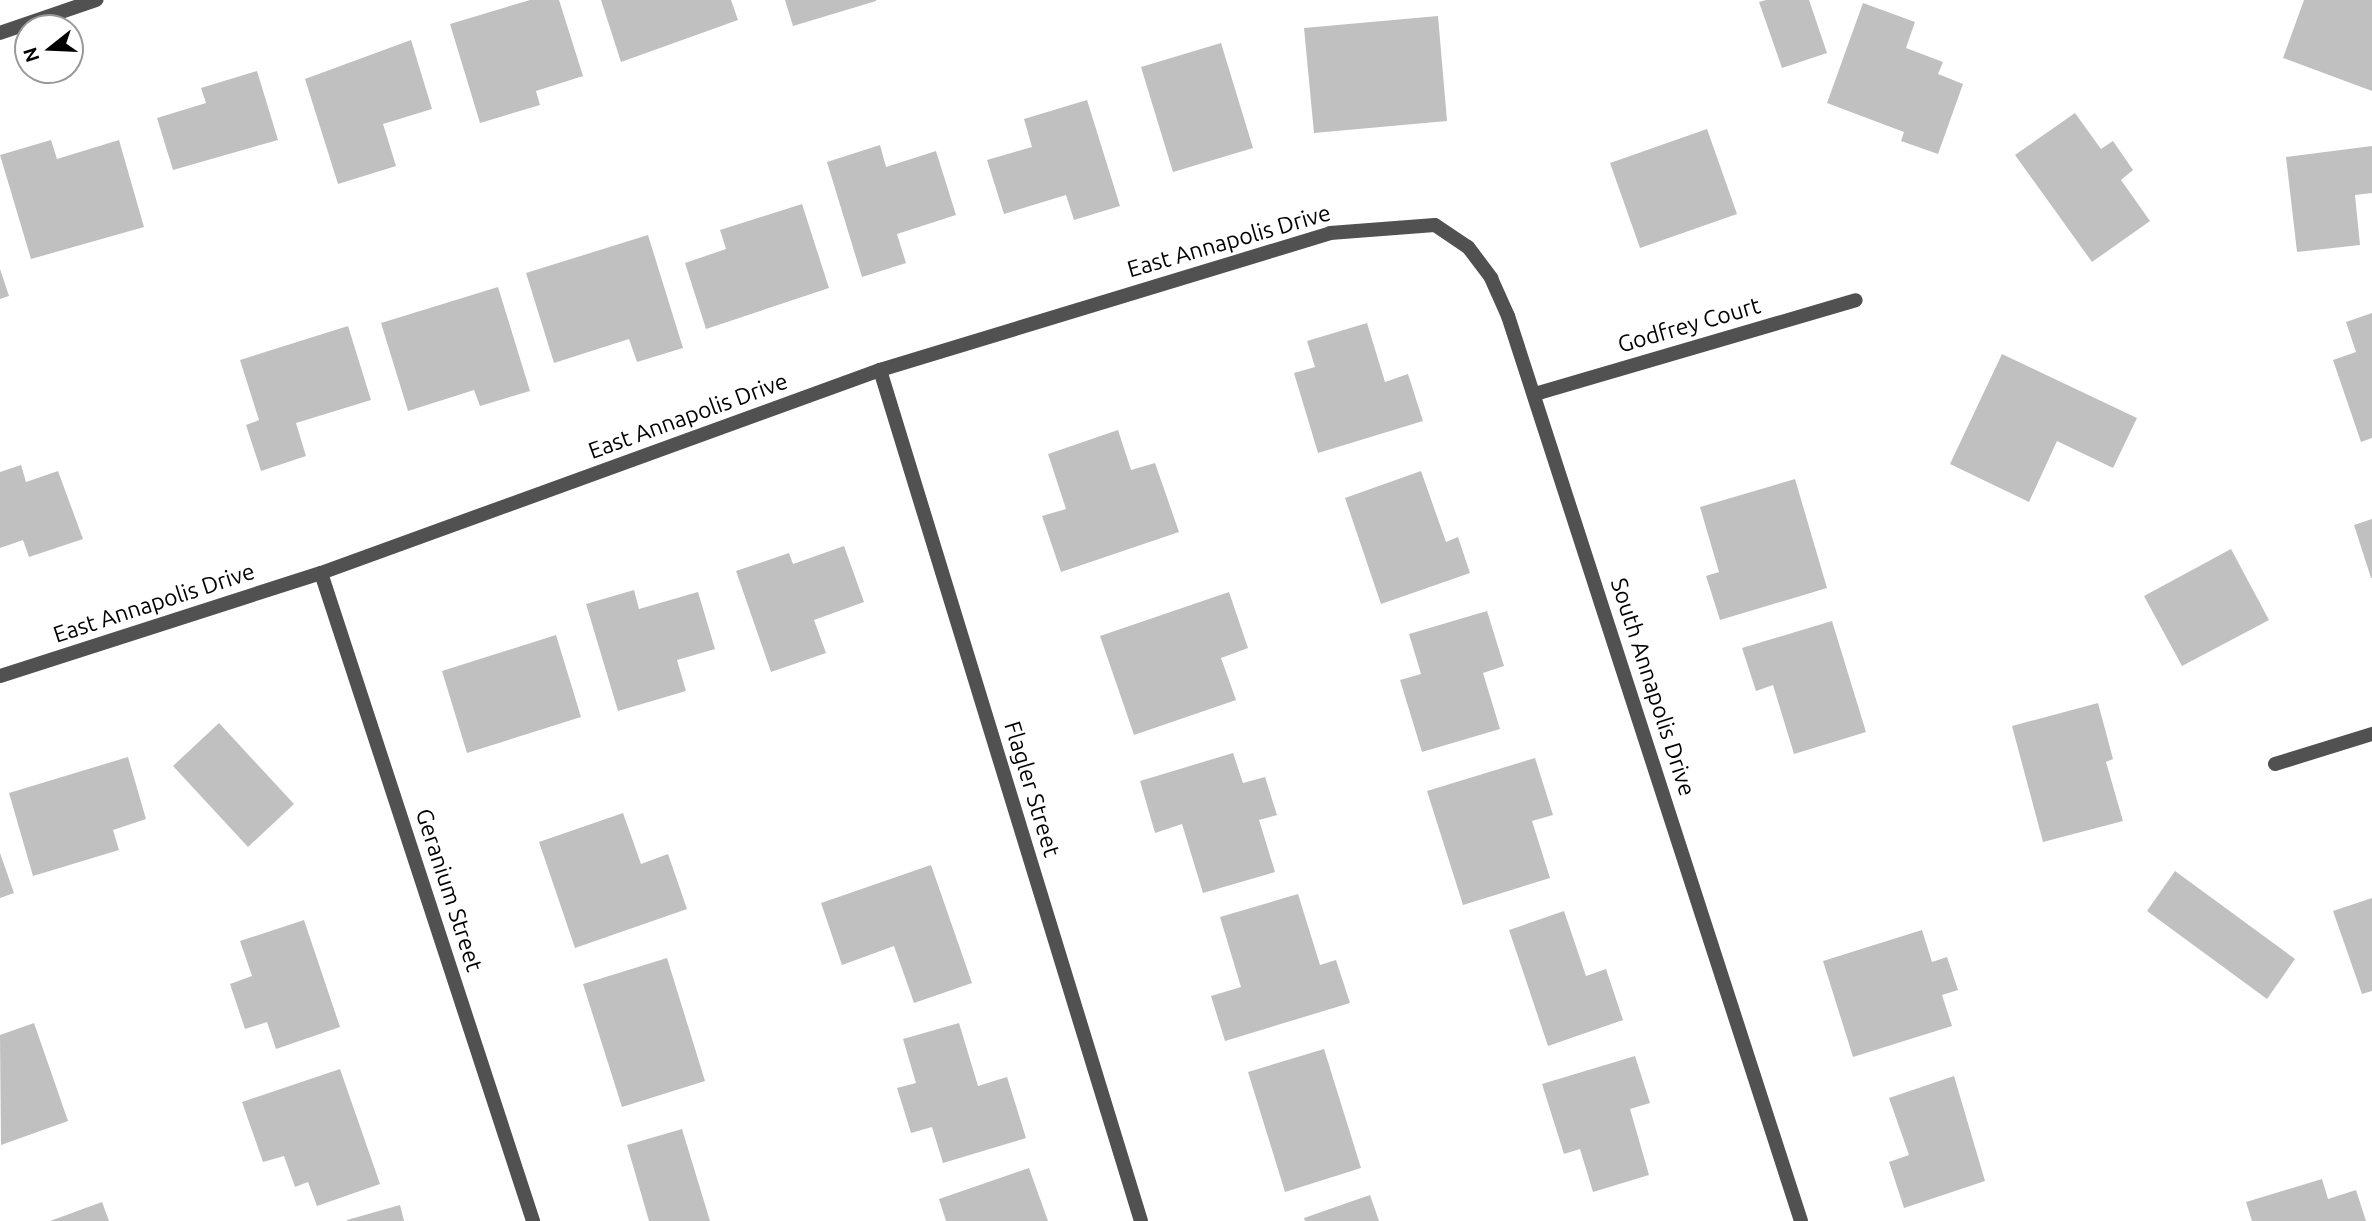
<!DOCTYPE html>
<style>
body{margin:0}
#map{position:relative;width:2372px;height:1221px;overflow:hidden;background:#fff;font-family:Ubuntu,sans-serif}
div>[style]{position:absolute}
.building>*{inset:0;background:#c0c0c0}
.street>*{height:14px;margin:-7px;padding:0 7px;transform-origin:7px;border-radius:7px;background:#515151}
span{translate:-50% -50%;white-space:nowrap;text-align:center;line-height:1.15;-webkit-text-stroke:5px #fff;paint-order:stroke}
.street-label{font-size:23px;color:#000}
.north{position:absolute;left:14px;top:14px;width:70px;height:70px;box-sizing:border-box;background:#fff;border:2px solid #999;border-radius:50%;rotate:252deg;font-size:19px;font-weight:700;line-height:28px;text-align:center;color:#000}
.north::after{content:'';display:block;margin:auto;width:24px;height:32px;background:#000;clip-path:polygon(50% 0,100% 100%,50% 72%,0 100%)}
</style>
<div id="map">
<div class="building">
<i style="clip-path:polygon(530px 0,559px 0,583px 76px,536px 91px,540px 105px,480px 123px,450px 24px)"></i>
<i style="clip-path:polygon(601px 0,731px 0,738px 20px,621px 62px)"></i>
<i style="clip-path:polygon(785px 0,876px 0,876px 1px,793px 26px)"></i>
<i style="clip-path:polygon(1766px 0,1809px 0,1827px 53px,1782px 68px,1759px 2px)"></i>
<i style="clip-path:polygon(2304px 0,2372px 0,2372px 91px,2283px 58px)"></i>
<i style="clip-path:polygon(1863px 3px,1915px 22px,1906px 48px,1943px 62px,1938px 74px,1963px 84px,1938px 154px,1901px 141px,1904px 132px,1827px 103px)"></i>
<i style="clip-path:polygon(1438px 16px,1447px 121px,1314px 133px,1304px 28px)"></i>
<i style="clip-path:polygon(411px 40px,432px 109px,383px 124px,396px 166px,338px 184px,305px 79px)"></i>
<i style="clip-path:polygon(1221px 43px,1253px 148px,1173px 172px,1141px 67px)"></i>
<i style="clip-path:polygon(257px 71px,278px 140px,173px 170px,157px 118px,206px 103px,201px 88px)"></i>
<i style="clip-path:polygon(1087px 100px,1120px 206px,1074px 220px,1066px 195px,1004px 214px,987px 160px,1032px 147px,1024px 119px)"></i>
<i style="clip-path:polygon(2075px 113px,2101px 149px,2113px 141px,2133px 170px,2121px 180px,2150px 221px,2092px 262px,2015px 155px)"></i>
<i style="clip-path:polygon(1707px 129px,1737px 214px,1640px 248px,1610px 163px)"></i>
<i style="clip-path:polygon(51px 140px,57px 159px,119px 140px,144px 227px,31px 259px,0 155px)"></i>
<i style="clip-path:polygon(880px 145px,886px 167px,936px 151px,956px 215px,897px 234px,906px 263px,862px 277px,827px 162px)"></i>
<i style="clip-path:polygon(2372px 146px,2372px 193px,2355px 195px,2360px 245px,2297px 252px,2286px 157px)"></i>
<i style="clip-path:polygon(802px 204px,829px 288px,706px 329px,685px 263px,726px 249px,720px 230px)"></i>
<i style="clip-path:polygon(648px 235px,683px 348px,637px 362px,629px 339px,554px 363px,526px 273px)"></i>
<i style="clip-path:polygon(0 269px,9px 296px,0 299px)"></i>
<i style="clip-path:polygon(498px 287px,530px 391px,480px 406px,474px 390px,408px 411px,381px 323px)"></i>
<i style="clip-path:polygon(2372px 313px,2372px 438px,2361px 442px,2333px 360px,2356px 352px,2346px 322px)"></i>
<i style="clip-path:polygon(1367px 323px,1385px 382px,1408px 374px,1423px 421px,1318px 453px,1294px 373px,1315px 367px,1307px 341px)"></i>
<i style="clip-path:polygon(348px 326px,371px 400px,296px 423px,306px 456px,261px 471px,246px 425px,259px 420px,240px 360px)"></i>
<i style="clip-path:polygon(2002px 354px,2137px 418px,2113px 468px,2057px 441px,2029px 502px,1950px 464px)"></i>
<i style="clip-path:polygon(1118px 430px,1131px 470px,1155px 463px,1179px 532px,1061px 572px,1042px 516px,1066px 509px,1048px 454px)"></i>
<i style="clip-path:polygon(21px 465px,26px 482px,58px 471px,83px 539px,29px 557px,23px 540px,0 548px,0 472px)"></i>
<i style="clip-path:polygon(1421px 471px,1446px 542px,1458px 537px,1470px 573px,1381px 604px,1345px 498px)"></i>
<i style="clip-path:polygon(1795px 479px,1827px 588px,1720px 620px,1706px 576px,1719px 572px,1700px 507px)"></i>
<i style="clip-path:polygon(2372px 519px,2372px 578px,2371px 578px,2354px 525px)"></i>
<i style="clip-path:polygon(844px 546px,864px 602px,814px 620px,826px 653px,771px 672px,736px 571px,789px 553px,793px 564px)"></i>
<i style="clip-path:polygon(2231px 549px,2269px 620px,2182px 666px,2144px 596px)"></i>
<i style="clip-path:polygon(634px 590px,639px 609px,698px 592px,715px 649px,677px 660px,686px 691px,618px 711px,586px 604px)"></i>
<i style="clip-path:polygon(1229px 592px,1248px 648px,1221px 658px,1236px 700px,1134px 735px,1100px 636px)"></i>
<i style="clip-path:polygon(1487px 611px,1504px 666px,1483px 673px,1500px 729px,1422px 752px,1400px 680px,1421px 674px,1409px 634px)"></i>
<i style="clip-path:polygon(1832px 621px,1866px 732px,1794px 754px,1773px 685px,1756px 691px,1742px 648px)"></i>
<i style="clip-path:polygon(556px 635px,581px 717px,467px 753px,442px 671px)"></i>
<i style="clip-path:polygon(2098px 703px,2113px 759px,2106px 762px,2123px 821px,2043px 842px,2012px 726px)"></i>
<i style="clip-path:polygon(219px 723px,294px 804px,248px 847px,173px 766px)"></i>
<i style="clip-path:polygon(1233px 753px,1243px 783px,1265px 777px,1277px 815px,1259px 820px,1275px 872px,1203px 893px,1182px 824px,1155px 833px,1140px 781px)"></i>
<i style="clip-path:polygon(128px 757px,146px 819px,113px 830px,119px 850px,33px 876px,9px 793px)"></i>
<i style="clip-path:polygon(1535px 758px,1553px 815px,1532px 821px,1550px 878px,1463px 905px,1427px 791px)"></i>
<i style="clip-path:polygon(623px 813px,641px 864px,668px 854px,687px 909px,575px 948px,539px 842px)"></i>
<i style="clip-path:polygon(0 853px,14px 893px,0 898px)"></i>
<i style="clip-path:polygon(931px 865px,972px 983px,914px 1003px,894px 946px,842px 965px,821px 903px)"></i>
<i style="clip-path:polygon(2175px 871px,2295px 959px,2267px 999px,2147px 911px)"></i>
<i style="clip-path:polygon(1298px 894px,1320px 965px,1336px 960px,1350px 1003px,1225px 1041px,1211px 996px,1241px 987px,1220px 917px)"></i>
<i style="clip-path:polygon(2372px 898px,2372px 991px,2362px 994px,2333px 911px)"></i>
<i style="clip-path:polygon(1564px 911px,1586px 976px,1606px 969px,1623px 1020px,1548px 1046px,1509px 930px)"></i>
<i style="clip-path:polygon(304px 920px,340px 1027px,276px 1049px,267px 1022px,245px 1029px,230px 984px,252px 976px,240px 941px)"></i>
<i style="clip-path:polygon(1922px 930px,1932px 962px,1947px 957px,1958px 990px,1942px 995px,1952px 1026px,1853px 1057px,1823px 961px)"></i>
<i style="clip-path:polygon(667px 958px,705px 1081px,622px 1107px,583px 984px)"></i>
<i style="clip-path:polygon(34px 1023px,68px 1121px,1px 1145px,0 1035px)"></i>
<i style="clip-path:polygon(959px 1023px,978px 1086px,1007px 1077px,1026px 1138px,943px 1163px,932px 1127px,911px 1133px,897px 1088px,916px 1083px,903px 1039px)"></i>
<i style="clip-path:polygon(1324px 1049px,1361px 1168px,1285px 1192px,1248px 1072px)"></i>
<i style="clip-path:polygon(1635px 1056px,1650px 1103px,1630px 1109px,1649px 1175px,1593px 1192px,1580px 1149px,1564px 1154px,1542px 1084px)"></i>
<i style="clip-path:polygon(340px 1069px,380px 1184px,317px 1206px,308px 1182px,295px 1187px,284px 1156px,263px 1162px,242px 1102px)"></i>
<i style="clip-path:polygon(1954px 1076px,1985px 1181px,1904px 1208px,1889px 1162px,1909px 1155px,1889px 1098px)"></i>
<i style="clip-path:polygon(682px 1129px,710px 1221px,649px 1221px,627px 1145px)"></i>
<i style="clip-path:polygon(1029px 1168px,1048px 1221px,946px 1221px,939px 1199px)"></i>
<i style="clip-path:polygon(2322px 1179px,2328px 1199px,2356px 1190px,2366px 1221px,2252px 1221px,2246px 1202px)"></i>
<i style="clip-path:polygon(1370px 1195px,1379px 1221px,1305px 1221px,1304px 1218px)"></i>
<i style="clip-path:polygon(102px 1202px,109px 1221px,50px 1221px)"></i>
<i style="clip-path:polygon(400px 1205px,404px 1221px,347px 1221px,347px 1220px)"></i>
</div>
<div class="street">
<i style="left:0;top:33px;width:102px;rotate:-19deg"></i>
<i style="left:880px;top:370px;width:890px;rotate:72.95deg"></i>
<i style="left:1535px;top:394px;width:334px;rotate:-16.3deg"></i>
<i style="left:321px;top:573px;width:682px;rotate:71.88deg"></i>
<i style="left:0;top:676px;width:337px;rotate:-17.8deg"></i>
<i style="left:321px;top:573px;width:595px;rotate:-19.96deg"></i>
<i style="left:880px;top:370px;width:470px;rotate:-16.9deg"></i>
<i style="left:1330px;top:233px;width:105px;rotate:-4.4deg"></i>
<i style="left:1435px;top:225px;width:40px;rotate:34deg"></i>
<i style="left:1468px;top:247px;width:39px;rotate:53deg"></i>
<i style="left:1491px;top:278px;width:42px;rotate:65.9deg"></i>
<i style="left:1508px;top:316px;width:951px;rotate:72.06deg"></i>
<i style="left:2275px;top:764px;width:102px;rotate:-17.2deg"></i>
</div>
<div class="street-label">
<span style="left:1229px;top:241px;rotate:-16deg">East Annapolis Drive</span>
<span style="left:1689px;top:325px;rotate:-16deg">Godfrey Court</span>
<span style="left:688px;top:416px;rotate:-20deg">East Annapolis Drive</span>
<span style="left:154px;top:603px;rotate:-18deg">East Annapolis Drive</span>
<span style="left:1653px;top:687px;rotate:72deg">South Annapolis Drive</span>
<span style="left:1032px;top:789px;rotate:73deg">Flagler Street</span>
<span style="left:449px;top:890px;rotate:72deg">Geranium Street</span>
</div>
<div class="north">N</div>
</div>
